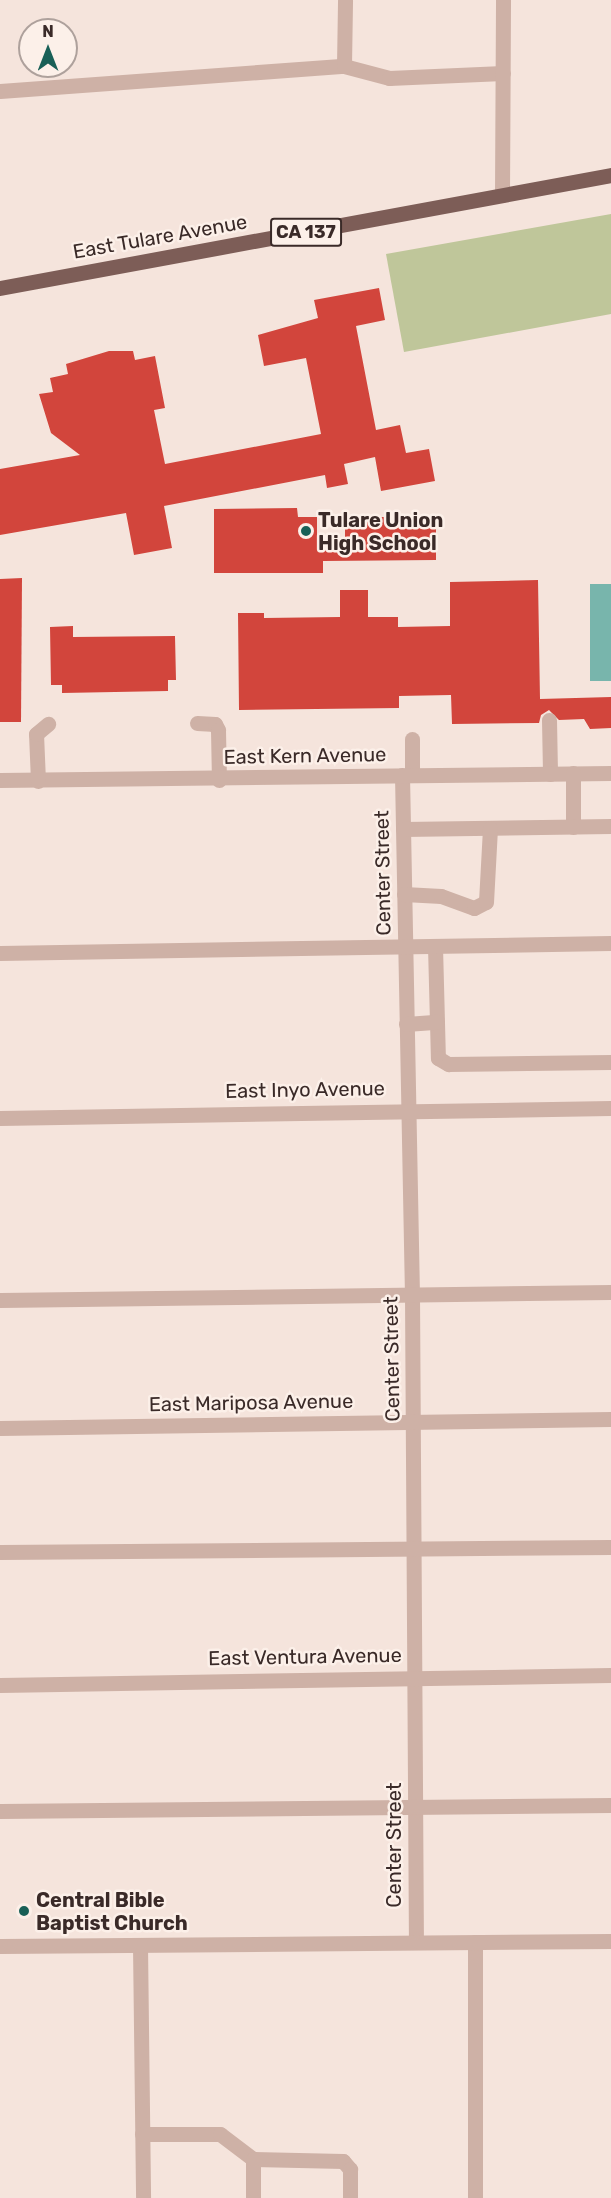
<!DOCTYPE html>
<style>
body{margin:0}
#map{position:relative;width:611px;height:2198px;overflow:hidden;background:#f5e4dc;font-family:Rubik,sans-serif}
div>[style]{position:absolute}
.green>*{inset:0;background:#bfc69a}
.water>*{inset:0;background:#78b5ac}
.building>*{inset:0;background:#d2453c}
.minor>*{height:15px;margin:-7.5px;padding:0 7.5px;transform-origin:7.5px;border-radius:7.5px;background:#ceb1a6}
.major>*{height:15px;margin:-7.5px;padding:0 7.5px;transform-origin:7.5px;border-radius:7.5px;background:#7d5d57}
.dots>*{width:16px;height:16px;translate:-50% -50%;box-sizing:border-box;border:3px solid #fcf0e9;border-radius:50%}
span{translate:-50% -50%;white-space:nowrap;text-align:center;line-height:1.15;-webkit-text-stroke:5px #fcf0e9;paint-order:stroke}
.shield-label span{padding:2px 4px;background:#fcf0e9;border:2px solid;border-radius:4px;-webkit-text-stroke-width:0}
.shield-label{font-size:18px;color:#3a2a28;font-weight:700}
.street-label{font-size:20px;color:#3a2a28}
.poi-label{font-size:20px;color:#3a2a28;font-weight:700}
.left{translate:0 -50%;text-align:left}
.north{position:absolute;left:18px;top:18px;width:60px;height:60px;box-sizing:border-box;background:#fcf0e9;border:2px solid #aea19c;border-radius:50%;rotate:0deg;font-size:16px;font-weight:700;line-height:24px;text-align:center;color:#3a2a28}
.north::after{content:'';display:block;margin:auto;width:21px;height:27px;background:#196057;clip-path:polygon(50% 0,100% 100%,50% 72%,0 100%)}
</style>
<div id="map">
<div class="green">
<i style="clip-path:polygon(611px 214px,611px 314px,404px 352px,386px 254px)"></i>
</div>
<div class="water">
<i style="clip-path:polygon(590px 584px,611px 584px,611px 681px,590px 681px)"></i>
</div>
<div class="building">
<i style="clip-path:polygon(379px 288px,385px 320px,356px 326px,376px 430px,400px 425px,406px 453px,429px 449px,435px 481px,381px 491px,375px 457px,344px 464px,348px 484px,327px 488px,325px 475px,164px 506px,172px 548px,134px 555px,126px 513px,0 535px,0 469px,80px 455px,51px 433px,39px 394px,53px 392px,50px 378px,68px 374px,66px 364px,109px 351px,133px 351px,135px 360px,155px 356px,165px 408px,154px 410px,165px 464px,321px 434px,306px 358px,264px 366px,258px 335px,318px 318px,314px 300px)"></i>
<i style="clip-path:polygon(297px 508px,298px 517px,317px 517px,317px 544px,345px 544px,345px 517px,436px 517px,436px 560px,323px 561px,323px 573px,214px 573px,214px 509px)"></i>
<i style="clip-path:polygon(22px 578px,21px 722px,0 722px,0 579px)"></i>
<i style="clip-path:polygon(538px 580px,540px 699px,611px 697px,611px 728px,590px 729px,584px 719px,559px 720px,549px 710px,541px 715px,539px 723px,452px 724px,451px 695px,399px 696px,399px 708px,239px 710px,238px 613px,264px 613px,264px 618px,340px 617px,340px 590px,368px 590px,368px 617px,398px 617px,398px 627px,450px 626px,450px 582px)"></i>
<i style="clip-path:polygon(73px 626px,73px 637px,175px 636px,176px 680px,168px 680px,168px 691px,62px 693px,62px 685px,51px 685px,50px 627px)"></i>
</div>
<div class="minor">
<i style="left:344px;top:66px;width:47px;rotate:14.9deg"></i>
<i style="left:389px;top:78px;width:114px;rotate:-2.5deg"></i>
<i style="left:0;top:91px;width:345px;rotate:-4.2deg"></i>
<i style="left:344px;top:66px;width:66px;rotate:-89.1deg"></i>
<i style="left:502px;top:195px;width:195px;rotate:-89.7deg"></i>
<i style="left:549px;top:720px;width:54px;rotate:88.9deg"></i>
<i style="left:197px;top:723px;width:18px;rotate:3deg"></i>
<i style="left:215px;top:724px;width:7px;rotate:63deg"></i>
<i style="left:218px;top:730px;width:50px;rotate:88.9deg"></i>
<i style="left:412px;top:739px;width:36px;rotate:90deg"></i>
<i style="left:402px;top:775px;width:520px;rotate:88.9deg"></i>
<i style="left:412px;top:1295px;width:647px;rotate:89.65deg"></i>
<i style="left:0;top:780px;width:611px;rotate:-0.66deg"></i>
<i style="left:38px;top:781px;width:47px;rotate:-92.4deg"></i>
<i style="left:36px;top:734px;width:16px;rotate:-40deg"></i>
<i style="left:573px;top:827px;width:54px;rotate:-90deg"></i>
<i style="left:403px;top:829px;width:208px;rotate:-0.8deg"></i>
<i style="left:404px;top:894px;width:37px;rotate:3deg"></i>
<i style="left:441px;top:896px;width:35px;rotate:20deg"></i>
<i style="left:474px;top:908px;width:13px;rotate:-27deg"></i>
<i style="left:486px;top:902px;width:74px;rotate:-86.9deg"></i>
<i style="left:435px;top:946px;width:112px;rotate:88.5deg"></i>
<i style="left:438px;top:1058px;width:12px;rotate:31deg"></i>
<i style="left:448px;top:1064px;width:163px;rotate:-0.7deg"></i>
<i style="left:0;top:953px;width:611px;rotate:-0.94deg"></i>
<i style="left:406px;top:1024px;width:31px;rotate:-4deg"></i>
<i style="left:0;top:1118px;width:611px;rotate:-0.94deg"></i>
<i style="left:0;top:1300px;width:611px;rotate:-0.75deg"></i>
<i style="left:0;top:1428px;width:611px;rotate:-0.84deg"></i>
<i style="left:0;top:1552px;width:611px;rotate:-0.47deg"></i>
<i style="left:0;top:1685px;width:611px;rotate:-0.94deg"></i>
<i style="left:0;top:1811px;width:611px;rotate:-0.56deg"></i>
<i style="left:475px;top:1942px;width:256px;rotate:90deg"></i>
<i style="left:140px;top:1945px;width:253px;rotate:89.3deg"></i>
<i style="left:0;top:1946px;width:611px;rotate:-0.47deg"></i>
<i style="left:142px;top:2134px;width:78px"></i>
<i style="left:220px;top:2134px;width:41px;rotate:37.1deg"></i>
<i style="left:253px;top:2159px;width:90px;rotate:1.3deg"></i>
<i style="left:343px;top:2161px;width:11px;rotate:49deg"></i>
<i style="left:350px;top:2169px;width:29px;rotate:90deg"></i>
<i style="left:253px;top:2159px;width:39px;rotate:90deg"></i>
</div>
<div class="major">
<i style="left:0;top:288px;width:621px;rotate:-10.48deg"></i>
</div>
<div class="dots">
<i style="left:306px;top:531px;background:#196057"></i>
<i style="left:24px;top:1911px;background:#196057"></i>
</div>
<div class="shield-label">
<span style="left:306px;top:232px">CA 137</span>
</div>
<div class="street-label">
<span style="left:160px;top:237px;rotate:-10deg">East Tulare Avenue</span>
<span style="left:305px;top:756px;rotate:-1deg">East Kern Avenue</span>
<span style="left:383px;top:873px;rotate:-91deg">Center Street</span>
<span style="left:305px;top:1090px;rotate:-1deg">East Inyo Avenue</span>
<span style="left:392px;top:1359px;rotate:-91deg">Center Street</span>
<span style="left:251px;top:1403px;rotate:-1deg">East Mariposa Avenue</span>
<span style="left:305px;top:1657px;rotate:-1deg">East Ventura Avenue</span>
<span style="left:394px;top:1845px;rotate:-90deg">Center Street</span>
</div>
<div class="poi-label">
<span class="left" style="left:318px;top:532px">Tulare Union<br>High School</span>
<span class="left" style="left:36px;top:1912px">Central Bible<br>Baptist Church</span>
</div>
<div class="north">N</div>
</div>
